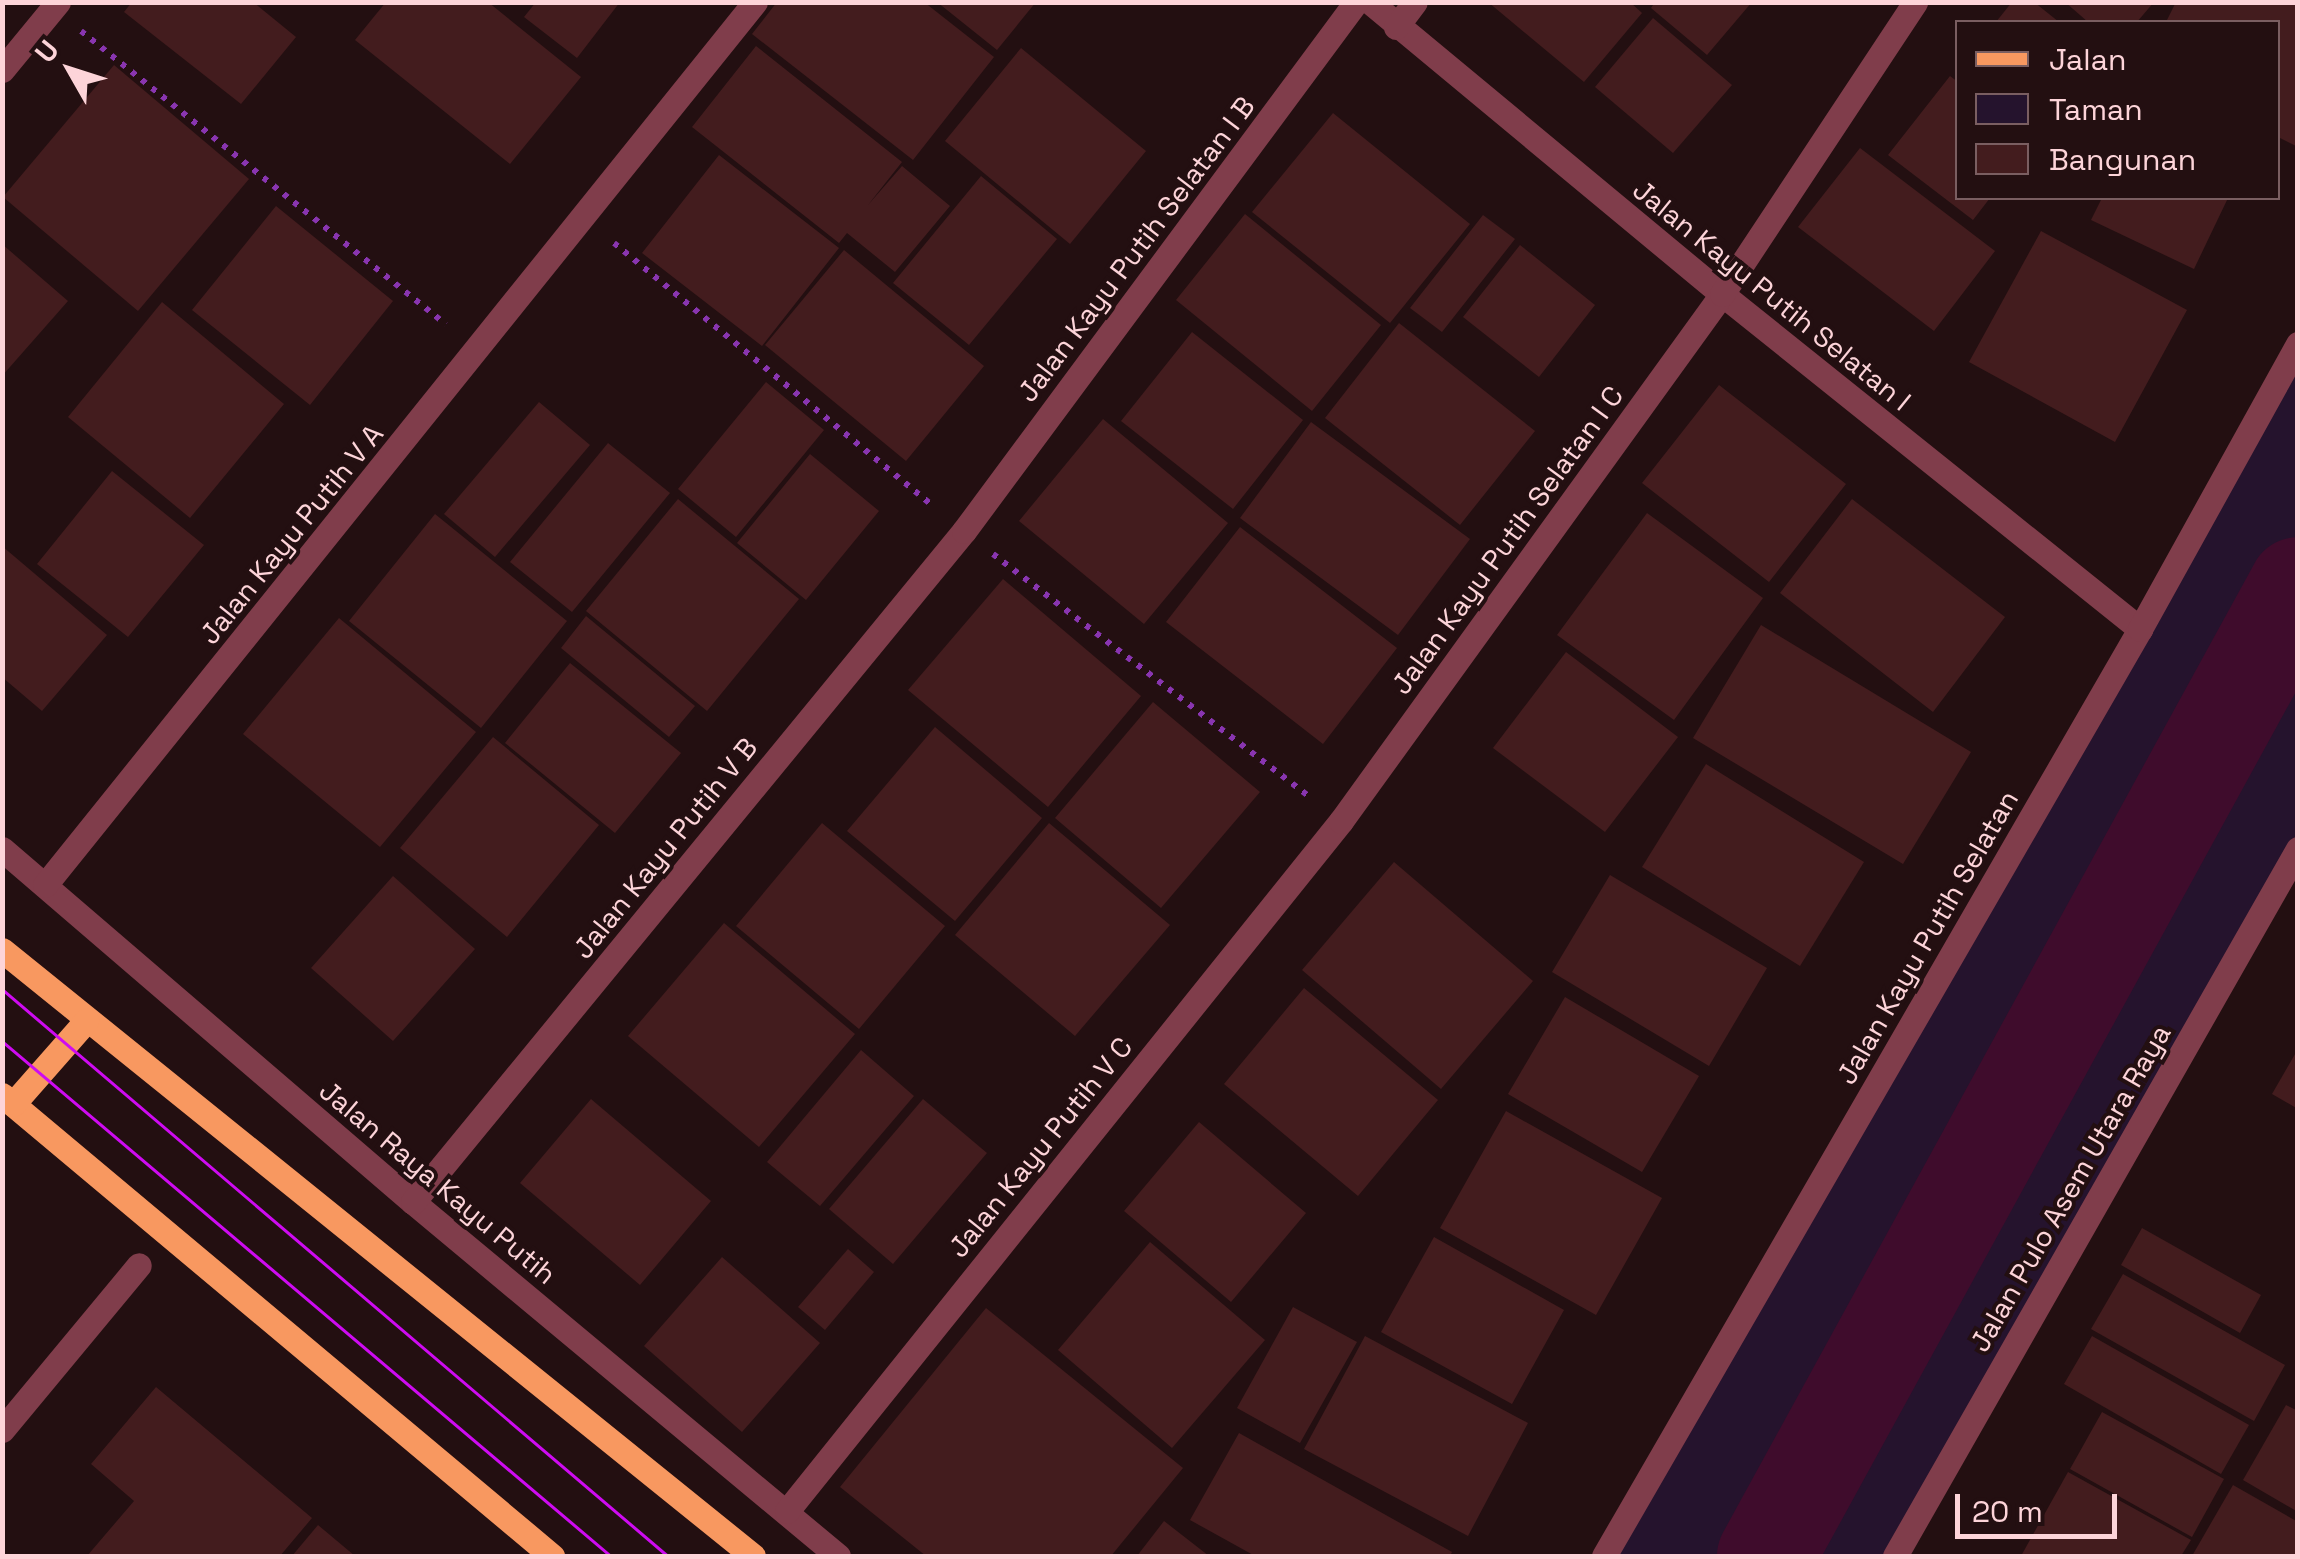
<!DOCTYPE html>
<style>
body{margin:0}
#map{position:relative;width:2300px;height:1559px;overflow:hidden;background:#230f11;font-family:"Space Grotesk",sans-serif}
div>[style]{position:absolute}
.green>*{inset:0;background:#25132d}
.river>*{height:98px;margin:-49px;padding:0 49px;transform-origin:49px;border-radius:49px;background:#3f0c2c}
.building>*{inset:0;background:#431c1e}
.path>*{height:6px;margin-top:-3px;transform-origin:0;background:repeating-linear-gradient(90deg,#8935b0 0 5px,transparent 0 13px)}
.minor>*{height:25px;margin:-12.5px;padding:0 12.5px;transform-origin:12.5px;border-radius:12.5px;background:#803d4b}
.major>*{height:25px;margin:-12.5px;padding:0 12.5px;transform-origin:12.5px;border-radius:12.5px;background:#f89860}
.tram>*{height:2.5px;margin:-1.25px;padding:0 1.25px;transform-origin:1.25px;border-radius:1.25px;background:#ce0bf1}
span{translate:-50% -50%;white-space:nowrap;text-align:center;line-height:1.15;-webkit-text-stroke:8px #230f11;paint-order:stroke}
.street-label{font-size:28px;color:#fdd4d9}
.frame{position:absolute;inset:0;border:5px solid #fdd4d9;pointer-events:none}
.legend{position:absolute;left:1955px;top:20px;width:325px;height:180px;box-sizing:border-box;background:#230f11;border:2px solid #7a5e61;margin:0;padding:12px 18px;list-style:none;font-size:30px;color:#fdd4d9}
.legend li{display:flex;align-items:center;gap:20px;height:50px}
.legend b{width:50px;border:2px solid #7a5e61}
.north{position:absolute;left:20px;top:20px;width:100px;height:100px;-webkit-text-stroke:8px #230f11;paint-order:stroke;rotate:309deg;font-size:28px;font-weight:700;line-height:40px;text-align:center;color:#fdd4d9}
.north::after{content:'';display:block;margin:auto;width:35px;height:45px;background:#fdd4d9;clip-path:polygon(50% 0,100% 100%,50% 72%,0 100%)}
.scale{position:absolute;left:1955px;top:1494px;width:162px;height:45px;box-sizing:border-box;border:5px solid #fdd4d9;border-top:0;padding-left:12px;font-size:30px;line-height:35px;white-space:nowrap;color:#fdd4d9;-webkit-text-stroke:8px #230f11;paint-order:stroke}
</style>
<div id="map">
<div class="green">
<i style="clip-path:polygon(2297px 344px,2297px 849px,1895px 1556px,1604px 1556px)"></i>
</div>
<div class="river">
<i style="left:1766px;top:1556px;width:1106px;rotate:-61.26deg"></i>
</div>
<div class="building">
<i style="clip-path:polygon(132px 2px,253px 2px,296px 37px,241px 104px,124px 12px)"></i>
<i style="clip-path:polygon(386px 2px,488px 2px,581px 77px,510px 164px,355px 40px)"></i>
<i style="clip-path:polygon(536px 2px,620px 2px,577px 58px,524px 17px)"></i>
<i style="clip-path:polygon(777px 2px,924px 2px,994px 57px,913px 160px,752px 34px)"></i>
<i style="clip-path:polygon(937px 2px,1036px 2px,997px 50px)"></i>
<i style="clip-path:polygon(1488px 2px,1630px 2px,1642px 13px,1584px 82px)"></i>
<i style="clip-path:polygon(1655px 2px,1752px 2px,1707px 55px,1651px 8px)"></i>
<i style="clip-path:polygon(2012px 2px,2034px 2px,2059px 22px,1996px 22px)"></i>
<i style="clip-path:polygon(2065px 2px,2154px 2px,2137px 22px,2088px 22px)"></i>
<i style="clip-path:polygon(2176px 2px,2298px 2px,2298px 147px,2278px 137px,2278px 22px,2166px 22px)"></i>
<i style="clip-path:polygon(1653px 18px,1732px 85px,1673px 153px,1595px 87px)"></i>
<i style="clip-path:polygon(756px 46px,902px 162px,868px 205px,902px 166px,950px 206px,895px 272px,847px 233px,839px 243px,692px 127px)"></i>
<i style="clip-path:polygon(1021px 48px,1146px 151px,1070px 244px,945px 141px)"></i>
<i style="clip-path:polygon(114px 65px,249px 179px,138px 311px,3px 197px)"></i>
<i style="clip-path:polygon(1950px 76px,1958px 82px,1958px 198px,1990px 198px,1973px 220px,1888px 155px)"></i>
<i style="clip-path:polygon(1333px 113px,1470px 224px,1390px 323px,1252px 212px)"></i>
<i style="clip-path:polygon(1860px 148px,1995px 251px,1934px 331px,1798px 227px)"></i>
<i style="clip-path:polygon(719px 155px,839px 248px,762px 346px,642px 253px)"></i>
<i style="clip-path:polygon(981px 176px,1057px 239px,969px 345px,893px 283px)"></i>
<i style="clip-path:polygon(2102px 198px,2228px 198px,2194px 269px,2091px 220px)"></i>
<i style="clip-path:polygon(276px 206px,393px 301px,310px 405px,192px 310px)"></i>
<i style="clip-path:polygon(1245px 214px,1381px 325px,1312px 411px,1176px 300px)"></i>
<i style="clip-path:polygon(1483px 215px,1515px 239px,1442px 332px,1410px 308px)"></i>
<i style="clip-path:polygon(2041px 231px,2187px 310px,2115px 442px,1969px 362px)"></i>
<i style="clip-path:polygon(2px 244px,68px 301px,2px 376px)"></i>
<i style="clip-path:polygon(1520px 245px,1595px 305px,1539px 377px,1463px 317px)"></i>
<i style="clip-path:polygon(844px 250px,984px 366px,906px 461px,765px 345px)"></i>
<i style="clip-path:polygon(162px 302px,284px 404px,190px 518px,68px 417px)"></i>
<i style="clip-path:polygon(1399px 323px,1535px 431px,1460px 525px,1325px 418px)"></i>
<i style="clip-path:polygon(1192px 332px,1303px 420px,1233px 509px,1121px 421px)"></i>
<i style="clip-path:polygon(766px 382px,824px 430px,736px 537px,678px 489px)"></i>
<i style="clip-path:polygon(1719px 385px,1846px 484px,1769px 582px,1642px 483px)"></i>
<i style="clip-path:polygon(539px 402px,590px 445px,495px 557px,444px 514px)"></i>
<i style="clip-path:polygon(1103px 419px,1228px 523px,1144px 624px,1019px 521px)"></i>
<i style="clip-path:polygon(1311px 422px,1470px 539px,1398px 635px,1240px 518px)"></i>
<i style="clip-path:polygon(608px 443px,670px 493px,572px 612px,510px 562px)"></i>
<i style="clip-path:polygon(810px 454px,879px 511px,806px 600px,737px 543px)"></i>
<i style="clip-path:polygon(112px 471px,204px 545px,128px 637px,37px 564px)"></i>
<i style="clip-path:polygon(678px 499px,799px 599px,707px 711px,586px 611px)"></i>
<i style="clip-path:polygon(1852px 499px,2005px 617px,1933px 712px,1780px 593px)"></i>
<i style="clip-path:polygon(1647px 513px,1763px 598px,1674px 720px,1557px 635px)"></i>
<i style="clip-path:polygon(435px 514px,567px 621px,481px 728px,349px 621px)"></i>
<i style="clip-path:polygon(1240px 527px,1397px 648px,1323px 744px,1166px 622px)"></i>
<i style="clip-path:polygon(2px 546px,107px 635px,42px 711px,2px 677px)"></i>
<i style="clip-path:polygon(1003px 579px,1141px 696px,1048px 807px,908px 690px)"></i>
<i style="clip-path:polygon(586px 616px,695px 706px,669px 737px,561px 648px)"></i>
<i style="clip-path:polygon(339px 618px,476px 732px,380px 847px,243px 734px)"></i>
<i style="clip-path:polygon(1761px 625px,1971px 752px,1903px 864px,1693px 738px)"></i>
<i style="clip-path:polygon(1566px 652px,1678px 737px,1605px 832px,1493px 748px)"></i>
<i style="clip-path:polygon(570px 663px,681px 753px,615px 833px,505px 743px)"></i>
<i style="clip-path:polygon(1153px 702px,1260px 792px,1161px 908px,1055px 818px)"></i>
<i style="clip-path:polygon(935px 727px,1042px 818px,955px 921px,847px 831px)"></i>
<i style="clip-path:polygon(493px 737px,599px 825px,507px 937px,400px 848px)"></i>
<i style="clip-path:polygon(1706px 764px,1864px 862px,1800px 966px,1642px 867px)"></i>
<i style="clip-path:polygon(822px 823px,945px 926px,859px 1029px,736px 926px)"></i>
<i style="clip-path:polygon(1049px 823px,1170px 925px,1075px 1036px,955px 935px)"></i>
<i style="clip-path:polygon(1394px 862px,1533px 981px,1441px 1089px,1302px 970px)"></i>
<i style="clip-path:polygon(1610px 875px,1767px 968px,1709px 1066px,1552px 972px)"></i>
<i style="clip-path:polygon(393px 876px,475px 949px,393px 1041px,311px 968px)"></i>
<i style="clip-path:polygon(724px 923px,855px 1034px,759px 1147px,628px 1036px)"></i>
<i style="clip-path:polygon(1304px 988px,1438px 1100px,1358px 1196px,1224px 1084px)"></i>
<i style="clip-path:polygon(1565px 997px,1699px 1076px,1642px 1172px,1508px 1094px)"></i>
<i style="clip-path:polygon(2298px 1049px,2298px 1109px,2272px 1094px)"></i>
<i style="clip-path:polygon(861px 1050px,914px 1096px,820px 1206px,767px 1162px)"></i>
<i style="clip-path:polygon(591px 1099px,711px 1201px,640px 1285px,520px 1183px)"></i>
<i style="clip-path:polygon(923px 1099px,987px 1153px,893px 1264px,829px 1209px)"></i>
<i style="clip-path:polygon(1506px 1111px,1662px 1198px,1596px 1315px,1440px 1228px)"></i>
<i style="clip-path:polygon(1199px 1122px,1306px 1213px,1231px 1302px,1124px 1211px)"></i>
<i style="clip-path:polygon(2142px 1228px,2261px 1295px,2240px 1333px,2121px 1265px)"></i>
<i style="clip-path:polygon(1434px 1237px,1564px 1310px,1512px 1404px,1381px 1332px)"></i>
<i style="clip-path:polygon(1150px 1242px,1265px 1340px,1172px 1448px,1058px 1350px)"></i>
<i style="clip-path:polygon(848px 1249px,874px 1272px,825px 1330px,798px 1307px)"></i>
<i style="clip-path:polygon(722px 1257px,820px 1343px,742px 1432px,644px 1346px)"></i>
<i style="clip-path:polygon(2123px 1274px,2285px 1365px,2254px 1421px,2091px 1329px)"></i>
<i style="clip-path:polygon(1293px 1307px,1357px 1342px,1300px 1443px,1237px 1408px)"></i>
<i style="clip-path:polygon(986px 1308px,1183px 1468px,1111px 1556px,926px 1556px,840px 1487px)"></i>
<i style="clip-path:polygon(1365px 1336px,1528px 1423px,1468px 1536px,1304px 1449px)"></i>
<i style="clip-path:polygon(2092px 1336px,2249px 1425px,2221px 1474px,2064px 1384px)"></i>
<i style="clip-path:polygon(156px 1387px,312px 1518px,280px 1556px,87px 1556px,134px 1501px,91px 1464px)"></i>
<i style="clip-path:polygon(2286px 1405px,2298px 1411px,2298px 1512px,2243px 1480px)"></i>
<i style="clip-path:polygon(2102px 1412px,2224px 1479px,2192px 1537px,2070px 1469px)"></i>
<i style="clip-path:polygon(1239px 1433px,1452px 1552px,1450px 1556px,1255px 1556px,1190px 1520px)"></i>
<i style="clip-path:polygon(2068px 1472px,2191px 1540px,2181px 1556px,2021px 1556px)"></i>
<i style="clip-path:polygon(2233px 1485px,2298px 1522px,2298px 1556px,2192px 1556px)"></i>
<i style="clip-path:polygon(1164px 1521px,1209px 1556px,1137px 1556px)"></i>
<i style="clip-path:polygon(318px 1525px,355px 1556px,292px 1556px)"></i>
</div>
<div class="path">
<i style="left:81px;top:31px;width:468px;rotate:38.8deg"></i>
<i style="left:614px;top:243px;width:412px;rotate:39.5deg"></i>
<i style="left:993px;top:554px;width:402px;rotate:37.5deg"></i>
</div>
<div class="minor">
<i style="left:1370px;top:2px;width:457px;rotate:39.7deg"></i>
<i style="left:1722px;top:294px;width:536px;rotate:38.71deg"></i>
<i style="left:1396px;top:27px;width:31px;rotate:-53deg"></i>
<i style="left:2px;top:70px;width:88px;rotate:-50.5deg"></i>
<i style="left:2px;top:849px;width:542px;rotate:40.66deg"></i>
<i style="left:413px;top:1202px;width:553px;rotate:39.79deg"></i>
<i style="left:45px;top:885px;width:1133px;rotate:-51.2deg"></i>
<i style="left:413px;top:1202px;width:868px;rotate:-50.61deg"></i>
<i style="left:964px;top:531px;width:658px;rotate:-53.46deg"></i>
<i style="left:2px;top:1430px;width:214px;rotate:-50.3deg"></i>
<i style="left:787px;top:1511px;width:885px;rotate:-51.24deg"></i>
<i style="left:1341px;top:821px;width:650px;rotate:-54.13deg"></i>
<i style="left:1722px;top:294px;width:350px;rotate:-56.5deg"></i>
<i style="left:1604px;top:1556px;width:1071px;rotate:-59.96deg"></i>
<i style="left:2140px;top:629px;width:326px;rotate:-61deg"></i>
<i style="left:1895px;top:1556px;width:814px;rotate:-60.32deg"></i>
</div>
<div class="major">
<i style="left:2px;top:950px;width:965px;rotate:38.9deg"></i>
<i style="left:2px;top:1095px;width:718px;rotate:39.97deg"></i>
<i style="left:13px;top:1104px;width:111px;rotate:-48.7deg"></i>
</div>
<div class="tram">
<i style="left:2px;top:989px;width:875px;rotate:40.41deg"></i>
<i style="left:2px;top:1041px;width:798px;rotate:40.22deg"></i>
</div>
<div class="street-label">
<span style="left:1136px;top:249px;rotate:-53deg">Jalan Kayu Putih Selatan I B</span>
<span style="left:1772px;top:295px;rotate:39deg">Jalan Kayu Putih Selatan I</span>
<span style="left:291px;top:534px;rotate:-51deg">Jalan Kayu Putih V A</span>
<span style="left:1507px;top:540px;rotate:-54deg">Jalan Kayu Putih Selatan I C</span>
<span style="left:665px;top:848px;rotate:-51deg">Jalan Kayu Putih V B</span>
<span style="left:1927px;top:937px;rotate:-60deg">Jalan Kayu Putih Selatan</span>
<span style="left:1040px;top:1147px;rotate:-51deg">Jalan Kayu Putih V C</span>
<span style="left:438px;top:1182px;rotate:40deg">Jalan Raya Kayu Putih</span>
<span style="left:2070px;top:1188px;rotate:-60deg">Jalan Pulo Asem Utara Raya</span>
</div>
<div class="frame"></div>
<ul class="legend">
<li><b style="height:12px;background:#f89860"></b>Jalan</li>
<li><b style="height:28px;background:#25132d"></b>Taman</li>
<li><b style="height:28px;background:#431c1e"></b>Bangunan</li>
</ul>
<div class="north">U</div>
<div class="scale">20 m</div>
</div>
